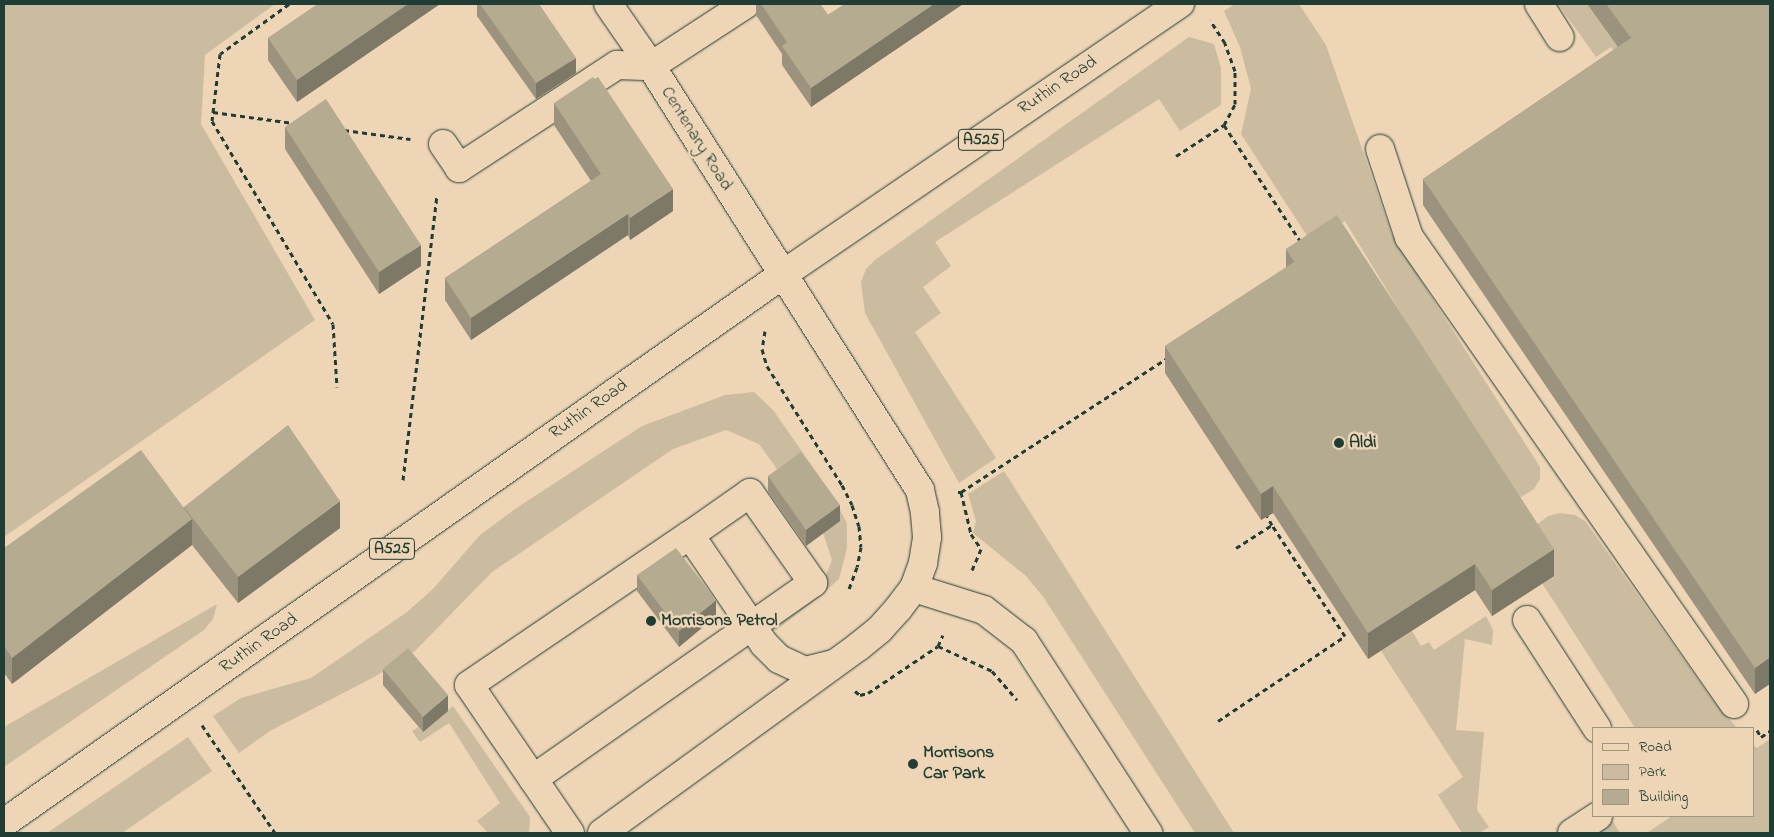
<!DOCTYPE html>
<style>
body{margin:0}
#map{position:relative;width:1774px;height:837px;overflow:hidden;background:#edd5b5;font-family:"Indie Flower",sans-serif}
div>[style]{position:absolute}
.green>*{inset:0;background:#cbbca0}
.path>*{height:3px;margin-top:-1.5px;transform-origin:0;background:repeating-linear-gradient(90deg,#1f3d34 0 5px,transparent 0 9px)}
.roads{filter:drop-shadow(0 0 1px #1f3d34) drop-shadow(0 0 1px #1f3d34)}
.minor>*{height:28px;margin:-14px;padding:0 14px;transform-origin:14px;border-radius:14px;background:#edd5b5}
.major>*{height:28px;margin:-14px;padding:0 14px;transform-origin:14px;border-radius:14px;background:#edd5b5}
.wall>*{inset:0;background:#9b937d}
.shaded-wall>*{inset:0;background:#7e7866}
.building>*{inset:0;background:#b4ab91}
.dots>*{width:14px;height:14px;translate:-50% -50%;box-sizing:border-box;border:2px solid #edd5b5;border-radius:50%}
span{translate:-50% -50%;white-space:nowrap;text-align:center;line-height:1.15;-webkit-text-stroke:5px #edd5b5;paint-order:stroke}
.shield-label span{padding:1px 4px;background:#edd5b5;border:1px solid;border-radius:4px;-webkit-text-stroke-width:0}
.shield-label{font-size:16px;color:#1f3d34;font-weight:700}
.street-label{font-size:18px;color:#1f3d34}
.poi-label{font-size:18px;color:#1f3d34;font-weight:700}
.left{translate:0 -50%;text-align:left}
.frame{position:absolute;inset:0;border:5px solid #1f3d34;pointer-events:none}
.legend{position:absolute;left:1592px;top:727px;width:162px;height:90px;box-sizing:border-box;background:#edd5b5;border:1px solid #9b9881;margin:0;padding:6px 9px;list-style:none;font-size:15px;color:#1f3d34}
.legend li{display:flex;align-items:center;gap:10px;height:25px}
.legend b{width:25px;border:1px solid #9b9881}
</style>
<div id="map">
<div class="green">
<i style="clip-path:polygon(4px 4px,275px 4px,205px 55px,201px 124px,315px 320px,4px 537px)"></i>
<i style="clip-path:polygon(1235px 4px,1299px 4px,1326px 45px,1392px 235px,1540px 467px,1540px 479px,1534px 489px,1515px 501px,1345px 221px,1311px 242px,1241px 134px,1251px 89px,1240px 47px,1224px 11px)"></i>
<i style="clip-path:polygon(1558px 4px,1587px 4px,1613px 40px,1665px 4px,1626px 68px,1611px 47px,1596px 57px)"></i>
<i style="clip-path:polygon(1189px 37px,1214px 44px,1221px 68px,1221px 105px,1180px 131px,1159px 99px,935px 242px,951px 266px,923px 287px,941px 313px,915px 332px,996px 458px,959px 483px,865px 313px,861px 282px,866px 269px,875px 260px)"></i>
<i style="clip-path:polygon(754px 392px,773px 410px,829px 490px,847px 523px,847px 548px,839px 579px,818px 598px,776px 630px,772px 625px,820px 590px,832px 560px,823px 533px,759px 444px,726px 430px,673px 449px,492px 572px,415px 651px,376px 676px,270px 731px,239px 753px,213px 716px,241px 698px,311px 678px,407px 612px,433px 589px,480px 535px,515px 509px,642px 426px,725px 395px)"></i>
<i style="clip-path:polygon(1004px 471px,1234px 833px,1195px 833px,1044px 598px,1026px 576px,973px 533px,976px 521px,968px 494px)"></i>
<i style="clip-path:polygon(1560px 513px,1575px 515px,1585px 521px,1712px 699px,1737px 728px,1635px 728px,1542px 583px,1526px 533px,1548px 516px)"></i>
<i style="clip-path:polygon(217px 604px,213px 619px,204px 630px,4px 767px,4px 727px)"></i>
<i style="clip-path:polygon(1486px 616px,1493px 630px,1492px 645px,1465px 639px,1456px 730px,1484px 732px,1477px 810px,1489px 827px,1479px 833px,1462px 833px,1438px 795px,1463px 777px,1381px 651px,1412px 631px,1421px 646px,1429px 642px,1434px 650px)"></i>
<i style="clip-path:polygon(453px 706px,530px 817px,529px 833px,488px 833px,477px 821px,500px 803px,449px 723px,420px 742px,412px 731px,418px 727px,423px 732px)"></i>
<i style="clip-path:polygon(188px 737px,212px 771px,122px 833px,47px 833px)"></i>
<i style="clip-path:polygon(1770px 739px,1770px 833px,1647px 833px,1672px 816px,1753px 816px,1753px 745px,1757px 748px)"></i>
<i style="clip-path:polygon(1612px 820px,1620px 833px,1590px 833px)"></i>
</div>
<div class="path">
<i style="left:289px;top:4px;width:85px;rotate:144.1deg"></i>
<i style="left:220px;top:54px;width:67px;rotate:96.8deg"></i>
<i style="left:212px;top:121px;width:236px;rotate:59.2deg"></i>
<i style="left:333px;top:324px;width:63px;rotate:86.4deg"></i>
<i style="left:213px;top:112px;width:81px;rotate:7.8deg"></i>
<i style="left:1224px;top:125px;width:140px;rotate:56.7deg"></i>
<i style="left:344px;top:130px;width:67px;rotate:7.8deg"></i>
<i style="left:1176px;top:156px;width:57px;rotate:-32.9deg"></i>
<i style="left:1224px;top:125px;width:24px;rotate:-62deg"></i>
<i style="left:1235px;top:104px;width:33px;rotate:-90deg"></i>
<i style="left:1235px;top:71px;width:30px;rotate:-110deg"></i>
<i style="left:1225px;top:43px;width:27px;rotate:-123deg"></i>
<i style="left:765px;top:331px;width:18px;rotate:99deg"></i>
<i style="left:762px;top:349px;width:18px;rotate:74deg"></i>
<i style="left:767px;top:366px;width:141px;rotate:57.8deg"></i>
<i style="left:842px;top:485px;width:22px;rotate:63deg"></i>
<i style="left:852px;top:505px;width:22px;rotate:72deg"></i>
<i style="left:859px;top:526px;width:21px;rotate:85deg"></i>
<i style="left:861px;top:547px;width:20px;rotate:101deg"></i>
<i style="left:857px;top:567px;width:23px;rotate:110deg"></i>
<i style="left:403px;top:480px;width:287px;rotate:-83.2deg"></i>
<i style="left:958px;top:492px;width:3px"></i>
<i style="left:961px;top:492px;width:246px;rotate:-33deg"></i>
<i style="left:961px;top:492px;width:43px;rotate:76.6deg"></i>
<i style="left:971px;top:534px;width:18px;rotate:56deg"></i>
<i style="left:981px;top:549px;width:23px;rotate:113deg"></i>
<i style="left:1236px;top:548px;width:43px;rotate:-32.6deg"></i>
<i style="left:1272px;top:525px;width:10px;rotate:-119deg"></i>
<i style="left:938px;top:646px;width:12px;rotate:-66deg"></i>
<i style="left:855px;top:691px;width:6px;rotate:39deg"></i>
<i style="left:860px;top:695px;width:8px;rotate:-14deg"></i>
<i style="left:868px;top:693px;width:84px;rotate:-33.9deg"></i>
<i style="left:938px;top:646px;width:60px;rotate:24.8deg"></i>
<i style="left:992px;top:671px;width:38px;rotate:49deg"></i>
<i style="left:1218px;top:721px;width:153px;rotate:-33.8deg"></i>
<i style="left:1345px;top:636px;width:133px;rotate:-123.3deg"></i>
<i style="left:202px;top:725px;width:130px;rotate:55.9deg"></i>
<i style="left:1757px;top:730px;width:8px;rotate:60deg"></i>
<i style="left:1761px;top:737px;width:11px;rotate:-34deg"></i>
</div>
<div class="roads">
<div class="minor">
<i style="left:1539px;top:4px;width:39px;rotate:58deg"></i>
<i style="left:443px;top:144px;width:29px;rotate:56deg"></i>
<i style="left:459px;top:168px;width:189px;rotate:-33.1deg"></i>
<i style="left:617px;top:65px;width:34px;rotate:2deg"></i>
<i style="left:651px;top:66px;width:113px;rotate:-33.1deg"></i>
<i style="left:1380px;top:149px;width:93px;rotate:71.8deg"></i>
<i style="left:1409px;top:237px;width:569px;rotate:55.16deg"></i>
<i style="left:914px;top:588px;width:73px;rotate:17.4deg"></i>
<i style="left:984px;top:610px;width:51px;rotate:37.8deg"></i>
<i style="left:1024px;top:641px;width:229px;rotate:57.1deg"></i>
<i style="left:1527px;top:620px;width:129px;rotate:57.1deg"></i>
<i style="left:533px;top:779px;width:342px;rotate:-35deg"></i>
<i style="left:813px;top:583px;width:110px;rotate:-125deg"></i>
<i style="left:750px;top:493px;width:73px;rotate:145deg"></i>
<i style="left:570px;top:833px;width:179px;rotate:-124.3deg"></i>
<i style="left:469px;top:685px;width:267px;rotate:-34.2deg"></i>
<i style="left:690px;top:535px;width:132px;rotate:55.8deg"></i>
<i style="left:764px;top:644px;width:21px;rotate:45deg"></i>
<i style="left:779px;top:659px;width:29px;rotate:25deg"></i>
<i style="left:805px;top:671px;width:29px;rotate:-14deg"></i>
<i style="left:602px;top:833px;width:316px;rotate:-36deg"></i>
<i style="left:858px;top:647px;width:28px;rotate:-39deg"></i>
<i style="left:880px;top:629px;width:27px;rotate:-48deg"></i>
<i style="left:898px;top:609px;width:26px;rotate:-53deg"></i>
<i style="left:914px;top:588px;width:27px;rotate:-70deg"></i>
<i style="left:923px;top:563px;width:26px;rotate:-81deg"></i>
<i style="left:927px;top:537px;width:25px;rotate:-95deg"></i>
<i style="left:925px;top:512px;width:23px;rotate:-103deg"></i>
<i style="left:920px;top:490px;width:502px;rotate:-122.39deg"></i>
<i style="left:651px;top:66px;width:75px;rotate:-124.7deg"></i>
<i style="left:1572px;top:833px;width:31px;rotate:-33deg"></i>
</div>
<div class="major">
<i style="left:4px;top:823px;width:952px;rotate:-35.16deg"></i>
<i style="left:782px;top:275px;width:482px;rotate:-34.3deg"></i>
</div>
</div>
<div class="wall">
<i style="clip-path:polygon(318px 4px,440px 4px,297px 102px,268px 60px,268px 38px)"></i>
<i style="clip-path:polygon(477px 4px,539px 4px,576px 73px,536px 99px,477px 16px)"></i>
<i style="clip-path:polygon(756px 4px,820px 4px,828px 15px,845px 4px,963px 4px,811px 107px,782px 65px,782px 54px,756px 15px)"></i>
<i style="clip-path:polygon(1587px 4px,1770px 4px,1755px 694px,1423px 205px,1423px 179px,1618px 47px)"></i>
<i style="clip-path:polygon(554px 103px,673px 211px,630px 240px,628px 235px,471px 340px,445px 300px,445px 278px,591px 181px,554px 125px)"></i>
<i style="clip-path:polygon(285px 127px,421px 266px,379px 294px,285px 149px)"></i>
<i style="clip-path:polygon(1286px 249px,1554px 576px,1492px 616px,1475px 590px,1368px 659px,1273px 513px,1261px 520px,1165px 373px,1165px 346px,1286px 268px)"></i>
<i style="clip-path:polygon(768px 476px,840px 521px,806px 546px,768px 492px)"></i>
<i style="clip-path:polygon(184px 507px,340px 528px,238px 603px,192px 545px,12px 684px,4px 673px,4px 548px)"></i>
<i style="clip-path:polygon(637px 575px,716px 616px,679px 647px,637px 591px)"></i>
<i style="clip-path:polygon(383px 669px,448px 711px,423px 732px,383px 685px)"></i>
</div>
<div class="shaded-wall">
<i style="clip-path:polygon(408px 4px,440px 4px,297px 102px,297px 80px)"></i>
<i style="clip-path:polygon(934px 4px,963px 4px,811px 107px,811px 88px)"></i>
<i style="clip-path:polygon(576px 58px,576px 73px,536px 99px,536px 83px)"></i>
<i style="clip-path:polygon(673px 189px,673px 211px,630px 240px,630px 218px)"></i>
<i style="clip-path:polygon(628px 214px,628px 235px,471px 340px,471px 318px)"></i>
<i style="clip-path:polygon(421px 245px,421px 266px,379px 294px,379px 272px)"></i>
<i style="clip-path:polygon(1273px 486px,1273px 513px,1261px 520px,1261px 494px)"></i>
<i style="clip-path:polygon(340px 501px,340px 528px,238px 603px,238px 577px)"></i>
<i style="clip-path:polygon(840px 505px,840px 521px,806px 546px,806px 530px)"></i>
<i style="clip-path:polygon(192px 519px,192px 545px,12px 684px,12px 658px)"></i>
<i style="clip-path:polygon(1554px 549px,1554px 576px,1492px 616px,1492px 590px)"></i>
<i style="clip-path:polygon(1475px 564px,1475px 590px,1368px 659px,1368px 633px)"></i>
<i style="clip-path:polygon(716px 600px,716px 616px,679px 647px,679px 631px)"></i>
<i style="clip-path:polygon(1770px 657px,1770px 684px,1755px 694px,1755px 668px)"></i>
<i style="clip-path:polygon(448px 695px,448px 711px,423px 732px,423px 717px)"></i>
</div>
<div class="building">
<i style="clip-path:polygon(318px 4px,408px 4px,297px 80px,268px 38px)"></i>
<i style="clip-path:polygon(480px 4px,539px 4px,576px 58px,536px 83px)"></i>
<i style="clip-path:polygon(761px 4px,820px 4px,828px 15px,845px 4px,934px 4px,811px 88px,782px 46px,787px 42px)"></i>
<i style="clip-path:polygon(1606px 4px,1770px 4px,1770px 657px,1755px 668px,1423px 179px,1631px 38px)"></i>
<i style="clip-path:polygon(593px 77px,595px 79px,598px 77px,673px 189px,630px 218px,628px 214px,471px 318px,445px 278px,601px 174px,554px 103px)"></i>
<i style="clip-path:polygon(326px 99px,421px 245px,379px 272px,285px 127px)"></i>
<i style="clip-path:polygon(1337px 215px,1554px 549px,1492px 590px,1475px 564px,1368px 633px,1273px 486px,1261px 494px,1165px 346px,1294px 262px,1286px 249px)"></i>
<i style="clip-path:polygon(288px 425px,340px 501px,238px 577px,184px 507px)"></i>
<i style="clip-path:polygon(141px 450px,192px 519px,12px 658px,4px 646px,4px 548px)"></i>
<i style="clip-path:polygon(801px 452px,840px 505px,806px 530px,768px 476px)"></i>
<i style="clip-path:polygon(676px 548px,716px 600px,679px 631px,637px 575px)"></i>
<i style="clip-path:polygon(408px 648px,448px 695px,423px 717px,383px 669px)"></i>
</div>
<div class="dots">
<i style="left:1339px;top:443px;background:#1f3d34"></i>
<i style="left:651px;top:621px;background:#1f3d34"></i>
<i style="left:913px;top:764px;background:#1f3d34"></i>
</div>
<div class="shield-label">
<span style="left:981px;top:140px">A525</span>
<span style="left:392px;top:549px">A525</span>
</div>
<div class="street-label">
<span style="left:1058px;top:86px;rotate:-34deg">Ruthin Road</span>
<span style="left:696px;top:139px;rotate:58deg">Centenary Road</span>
<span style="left:589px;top:410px;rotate:-35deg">Ruthin Road</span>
<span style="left:259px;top:644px;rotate:-35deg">Ruthin Road</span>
</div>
<div class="poi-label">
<span class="left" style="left:1349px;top:443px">Aldi</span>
<span class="left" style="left:661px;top:621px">Morrisons Petrol</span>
<span class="left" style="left:923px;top:764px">Morrisons<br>Car Park</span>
</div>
<div class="frame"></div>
<ul class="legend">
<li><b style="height:6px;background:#edd5b5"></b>Road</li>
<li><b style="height:14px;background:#cbbca0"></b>Park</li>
<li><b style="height:14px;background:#b4ab91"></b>Building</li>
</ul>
</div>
